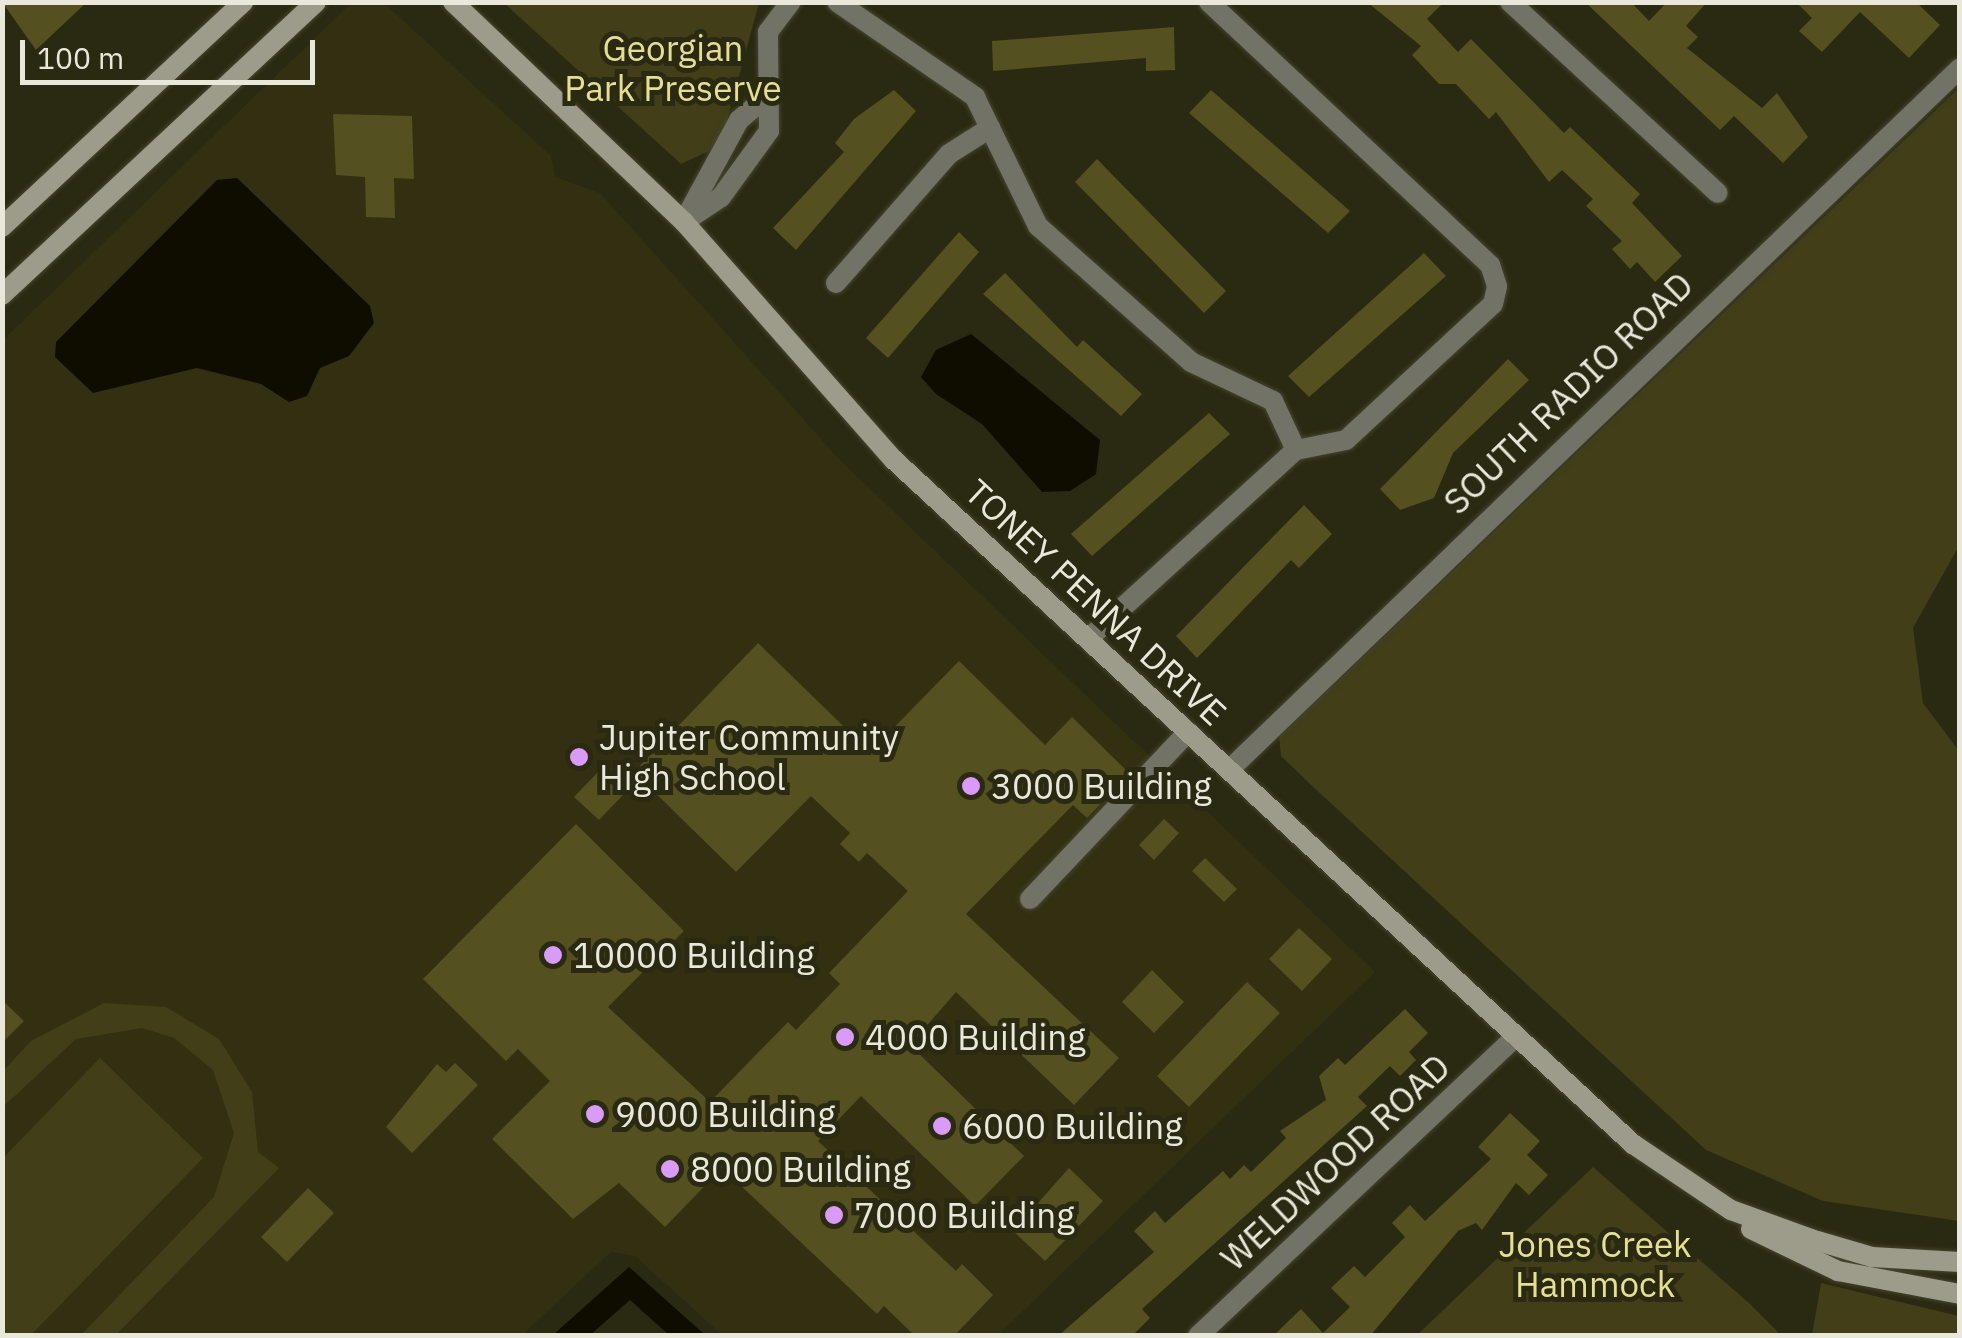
<!DOCTYPE html>
<style>
body{margin:0}
#map{position:relative;width:1962px;height:1338px;overflow:hidden;background:#2a2911;font-family:"IBM Plex Sans",sans-serif}
div>[style]{position:absolute}
.built>*{inset:0;background:#333011}
.green>*{inset:0;background:#413e18}
.water>*{inset:0;background:#0f0d00}
.building>*{inset:0;background:#54501f}
.roads{filter:drop-shadow(0 0 2px #45442d) drop-shadow(0 0 2px #45442d)}
.street>*{height:20px;margin:-10px;padding:0 10px;transform-origin:10px;border-radius:10px;background:#737267}
.secondary>*{height:20px;margin:-10px;padding:0 10px;transform-origin:10px;border-radius:10px;background:#9d9c8a}
.dots>*{width:28px;height:28px;translate:-50% -50%;box-sizing:border-box;border:5px solid #2a2911;border-radius:50%}
span{translate:-50% -50%;white-space:nowrap;text-align:center;line-height:1.15;-webkit-text-stroke:10px #2a2911;paint-order:stroke}
.park-label{font-size:35px;color:#e5e091}
.street-label{font-size:35px;color:#e9e8da}
.poi-label{font-size:35px;color:#e9e8da}
.left{translate:0 -50%;text-align:left}
.frame{position:absolute;inset:0;border:5px solid #e9e8da;pointer-events:none}
.scale{position:absolute;left:20px;top:40px;width:295px;height:45px;box-sizing:border-box;border:5px solid #e9e8da;border-top:0;padding-left:12px;font-size:30px;line-height:35px;white-space:nowrap;color:#e9e8da;-webkit-text-stroke:8px #2a2911;paint-order:stroke}
</style>
<div id="map">
<div class="built">
<i style="clip-path:polygon(351px 3px,384px 3px,551px 156px,555px 177px,600px 193px,840px 460px,1375px 972px,998px 1335px,722px 1335px,635px 1256px,611px 1252px,522px 1335px,3px 1336px,3px 340px)"></i>
</div>
<div class="green">
<i style="clip-path:polygon(504px 3px,759px 3px,720px 146px,681px 164px)"></i>
<i style="clip-path:polygon(1959px 88px,1959px 546px,1913px 628px,1923px 703px,1959px 751px,1959px 1221px,1823px 1201px,1706px 1150px,1309px 783px,1281px 756px,1279px 737px)"></i>
<i style="clip-path:polygon(104px 1003px,166px 1007px,219px 1039px,252px 1092px,258px 1152px,279px 1168px,116px 1335px,81px 1335px,214px 1197px,234px 1133px,213px 1070px,174px 1038px,142px 1028px,76px 1039px,3px 1107px,3px 1071px,31px 1041px)"></i>
<i style="clip-path:polygon(100px 1058px,203px 1158px,31px 1335px,3px 1335px,3px 1158px)"></i>
<i style="clip-path:polygon(1593px 1167px,1749px 1303px,1781px 1335px,1417px 1335px)"></i>
<i style="clip-path:polygon(1821px 1283px,1959px 1316px,1959px 1335px,1812px 1335px)"></i>
</div>
<div class="water">
<i style="clip-path:polygon(237px 178px,370px 306px,374px 323px,349px 356px,320px 368px,307px 396px,289px 402px,261px 384px,197px 368px,93px 393px,55px 357px,56px 342px,217px 180px)"></i>
<i style="clip-path:polygon(971px 334px,1100px 440px,1096px 474px,1070px 491px,1042px 492px,982px 424px,936px 394px,921px 377px,936px 350px)"></i>
<i style="clip-path:polygon(629px 1267px,705px 1335px,669px 1335px,630px 1300px,590px 1335px,553px 1335px)"></i>
</div>
<div class="building">
<i style="clip-path:polygon(2px 2px,87px 2px,36px 50px)"></i>
<i style="clip-path:polygon(1367px 2px,1444px 2px,1427px 19px,1458px 52px,1471px 39px,1564px 133px,1570px 127px,1640px 194px,1632px 203px,1682px 256px,1655px 282px,1637px 262px,1630px 269px,1612px 249px,1622px 241px,1586px 206px,1593px 199px,1562px 170px,1549px 182px,1496px 112px,1489px 119px,1456px 84px,1439px 84px,1412px 55px,1421px 46px)"></i>
<i style="clip-path:polygon(1585px 2px,1631px 2px,1649px 21px,1667px 2px,1707px 2px,1686px 26px,1698px 37px,1687px 48px,1762px 108px,1777px 93px,1808px 137px,1783px 163px,1734px 116px,1720px 130px)"></i>
<i style="clip-path:polygon(1796px 2px,1916px 2px,1940px 25px,1909px 58px,1860px 12px,1822px 52px,1799px 31px,1812px 18px)"></i>
<i style="clip-path:polygon(1174px 27px,1175px 70px,1146px 71px,1146px 58px,993px 71px,992px 41px)"></i>
<i style="clip-path:polygon(894px 90px,916px 111px,796px 250px,773px 228px,844px 152px,835px 143px,854px 119px)"></i>
<i style="clip-path:polygon(1211px 90px,1350px 211px,1328px 233px,1189px 113px)"></i>
<i style="clip-path:polygon(333px 114px,412px 116px,414px 179px,394px 178px,395px 218px,366px 217px,365px 177px,336px 175px)"></i>
<i style="clip-path:polygon(1097px 159px,1226px 291px,1204px 313px,1075px 182px)"></i>
<i style="clip-path:polygon(959px 232px,979px 252px,888px 358px,866px 338px)"></i>
<i style="clip-path:polygon(1424px 253px,1446px 276px,1309px 397px,1288px 376px)"></i>
<i style="clip-path:polygon(1005px 273px,1077px 347px,1083px 340px,1142px 394px,1121px 416px,983px 294px)"></i>
<i style="clip-path:polygon(1508px 359px,1529px 380px,1453px 453px,1434px 498px,1400px 510px,1380px 489px)"></i>
<i style="clip-path:polygon(1209px 413px,1230px 434px,1092px 556px,1071px 534px)"></i>
<i style="clip-path:polygon(1304px 505px,1332px 534px,1299px 568px,1291px 560px,1197px 658px,1176px 636px)"></i>
<i style="clip-path:polygon(758px 643px,870px 752px,959px 661px,1045px 745px,1072px 717px,1130px 774px,1087px 818px,1073px 805px,966px 914px,1119px 1058px,1074px 1105px,956px 992px,910px 1045px,1024px 1156px,975px 1206px,861px 1096px,818px 1141px,956px 1271px,962px 1264px,993px 1295px,954px 1336px,915px 1336px,884px 1306px,877px 1314px,722px 1168px,665px 1227px,619px 1183px,573px 1219px,492px 1139px,550px 1081px,518px 1049px,506px 1061px,423px 979px,576px 824px,684px 931px,608px 1007px,710px 1102px,788px 1022px,796px 1030px,840px 984px,829px 973px,908px 891px,867px 853px,859px 862px,840px 844px,850px 833px,811px 796px,736px 872px,634px 772px)"></i>
<i style="clip-path:polygon(598px 772px,623px 795px,599px 820px,574px 797px)"></i>
<i style="clip-path:polygon(1164px 819px,1179px 833px,1154px 860px,1139px 845px)"></i>
<i style="clip-path:polygon(1205px 858px,1237px 889px,1224px 902px,1192px 871px)"></i>
<i style="clip-path:polygon(1299px 928px,1332px 959px,1302px 991px,1269px 959px)"></i>
<i style="clip-path:polygon(1152px 970px,1184px 1002px,1154px 1033px,1122px 1002px)"></i>
<i style="clip-path:polygon(1247px 982px,1280px 1013px,1189px 1107px,1157px 1076px)"></i>
<i style="clip-path:polygon(2px 1000px,24px 1021px,2px 1043px)"></i>
<i style="clip-path:polygon(1405px 1009px,1428px 1033px,1409px 1052px,1416px 1060px,1400px 1076px,1390px 1066px,1358px 1097px,1367px 1106px,1142px 1309px,1150px 1318px,1132px 1336px,1058px 1336px,1154px 1252px,1134px 1231px,1155px 1211px,1165px 1223px,1223px 1171px,1230px 1179px,1244px 1165px,1251px 1172px,1286px 1138px,1280px 1131px,1326px 1100px,1319px 1076px,1338px 1058px,1345px 1065px)"></i>
<i style="clip-path:polygon(455px 1063px,478px 1085px,412px 1153px,386px 1127px,437px 1064px,446px 1072px)"></i>
<i style="clip-path:polygon(1510px 1113px,1540px 1141px,1527px 1155px,1548px 1175px,1529px 1195px,1516px 1183px,1482px 1230px,1476px 1223px,1458px 1231px,1370px 1336px,1273px 1336px,1301px 1309px,1323px 1333px,1350px 1307px,1331px 1288px,1354px 1266px,1365px 1277px,1405px 1237px,1392px 1223px,1410px 1205px,1425px 1221px,1491px 1159px,1478px 1147px)"></i>
<i style="clip-path:polygon(1069px 1168px,1103px 1201px,1045px 1261px,1013px 1231px)"></i>
<i style="clip-path:polygon(308px 1188px,334px 1213px,287px 1262px,261px 1237px)"></i>
</div>
<div class="roads">
<div class="street">
<i style="left:837px;top:2px;width:168px;rotate:34.5deg"></i>
<i style="left:975px;top:97px;width:144px;rotate:64deg"></i>
<i style="left:1038px;top:226px;width:205px;rotate:41.6deg"></i>
<i style="left:1191px;top:362px;width:91px;rotate:25.4deg"></i>
<i style="left:1273px;top:401px;width:54px;rotate:64.9deg"></i>
<i style="left:1510px;top:2px;width:282px;rotate:42.6deg"></i>
<i style="left:684px;top:221px;width:115px;rotate:-61.4deg"></i>
<i style="left:739px;top:120px;width:33px;rotate:-40deg"></i>
<i style="left:684px;top:222px;width:45px;rotate:-34deg"></i>
<i style="left:721px;top:197px;width:82px;rotate:-54deg"></i>
<i style="left:769px;top:131px;width:99px;rotate:-90.6deg"></i>
<i style="left:768px;top:32px;width:38px;rotate:-53deg"></i>
<i style="left:836px;top:283px;width:171px;rotate:-48.8deg"></i>
<i style="left:949px;top:154px;width:49px;rotate:-32.4deg"></i>
<i style="left:1088px;top:639px;width:281px;rotate:-42.3deg"></i>
<i style="left:1296px;top:450px;width:51px;rotate:-11.3deg"></i>
<i style="left:1346px;top:440px;width:200px;rotate:-42.8deg"></i>
<i style="left:1493px;top:304px;width:18px;rotate:-77deg"></i>
<i style="left:1497px;top:286px;width:22px;rotate:-108deg"></i>
<i style="left:1490px;top:265px;width:385px;rotate:-136.9deg"></i>
<i style="left:1229px;top:770px;width:1013px;rotate:-43.84deg"></i>
<i style="left:1030px;top:899px;width:230px;rotate:-46.6deg"></i>
<i style="left:1198px;top:1336px;width:437px;rotate:-43.3deg"></i>
</div>
<div class="secondary">
<i style="left:453px;top:2px;width:319px;rotate:43.6deg"></i>
<i style="left:684px;top:222px;width:317px;rotate:48.6deg"></i>
<i style="left:894px;top:460px;width:1007px;rotate:42.79deg"></i>
<i style="left:1633px;top:1144px;width:118px;rotate:34deg"></i>
<i style="left:1731px;top:1210px;width:85px;rotate:19.9deg"></i>
<i style="left:1811px;top:1239px;width:64px;rotate:16.4deg"></i>
<i style="left:1872px;top:1257px;width:88px;rotate:3.3deg"></i>
<i style="left:2px;top:227px;width:330px;rotate:-43deg"></i>
<i style="left:2px;top:295px;width:429px;rotate:-43deg"></i>
<i style="left:1751px;top:1229px;width:97px;rotate:25.8deg"></i>
<i style="left:1838px;top:1271px;width:124px;rotate:10.7deg"></i>
</div>
</div>
<div class="dots">
<i style="left:579px;top:757px;background:#da9af7"></i>
<i style="left:971px;top:786px;background:#da9af7"></i>
<i style="left:553px;top:955px;background:#da9af7"></i>
<i style="left:845px;top:1037px;background:#da9af7"></i>
<i style="left:595px;top:1114px;background:#da9af7"></i>
<i style="left:942px;top:1126px;background:#da9af7"></i>
<i style="left:670px;top:1169px;background:#da9af7"></i>
<i style="left:834px;top:1215px;background:#da9af7"></i>
</div>
<div class="park-label">
<span style="left:673px;top:68px">Georgian<br>Park Preserve</span>
<span style="left:1595px;top:1264px">Jones Creek<br>Hammock</span>
</div>
<div class="street-label">
<span style="left:1568px;top:393px;rotate:-44deg">SOUTH RADIO ROAD</span>
<span style="left:1096px;top:602px;rotate:43deg">TONEY PENNA DRIVE</span>
<span style="left:1335px;top:1162px;rotate:-43deg">WELDWOOD ROAD</span>
</div>
<div class="poi-label">
<span class="left" style="left:599px;top:757px">Jupiter Community<br>High School</span>
<span class="left" style="left:991px;top:786px">3000 Building</span>
<span class="left" style="left:573px;top:955px">10000 Building</span>
<span class="left" style="left:865px;top:1037px">4000 Building</span>
<span class="left" style="left:615px;top:1114px">9000 Building</span>
<span class="left" style="left:962px;top:1126px">6000 Building</span>
<span class="left" style="left:690px;top:1169px">8000 Building</span>
<span class="left" style="left:854px;top:1215px">7000 Building</span>
</div>
<div class="frame"></div>
<div class="scale">100 m</div>
</div>
